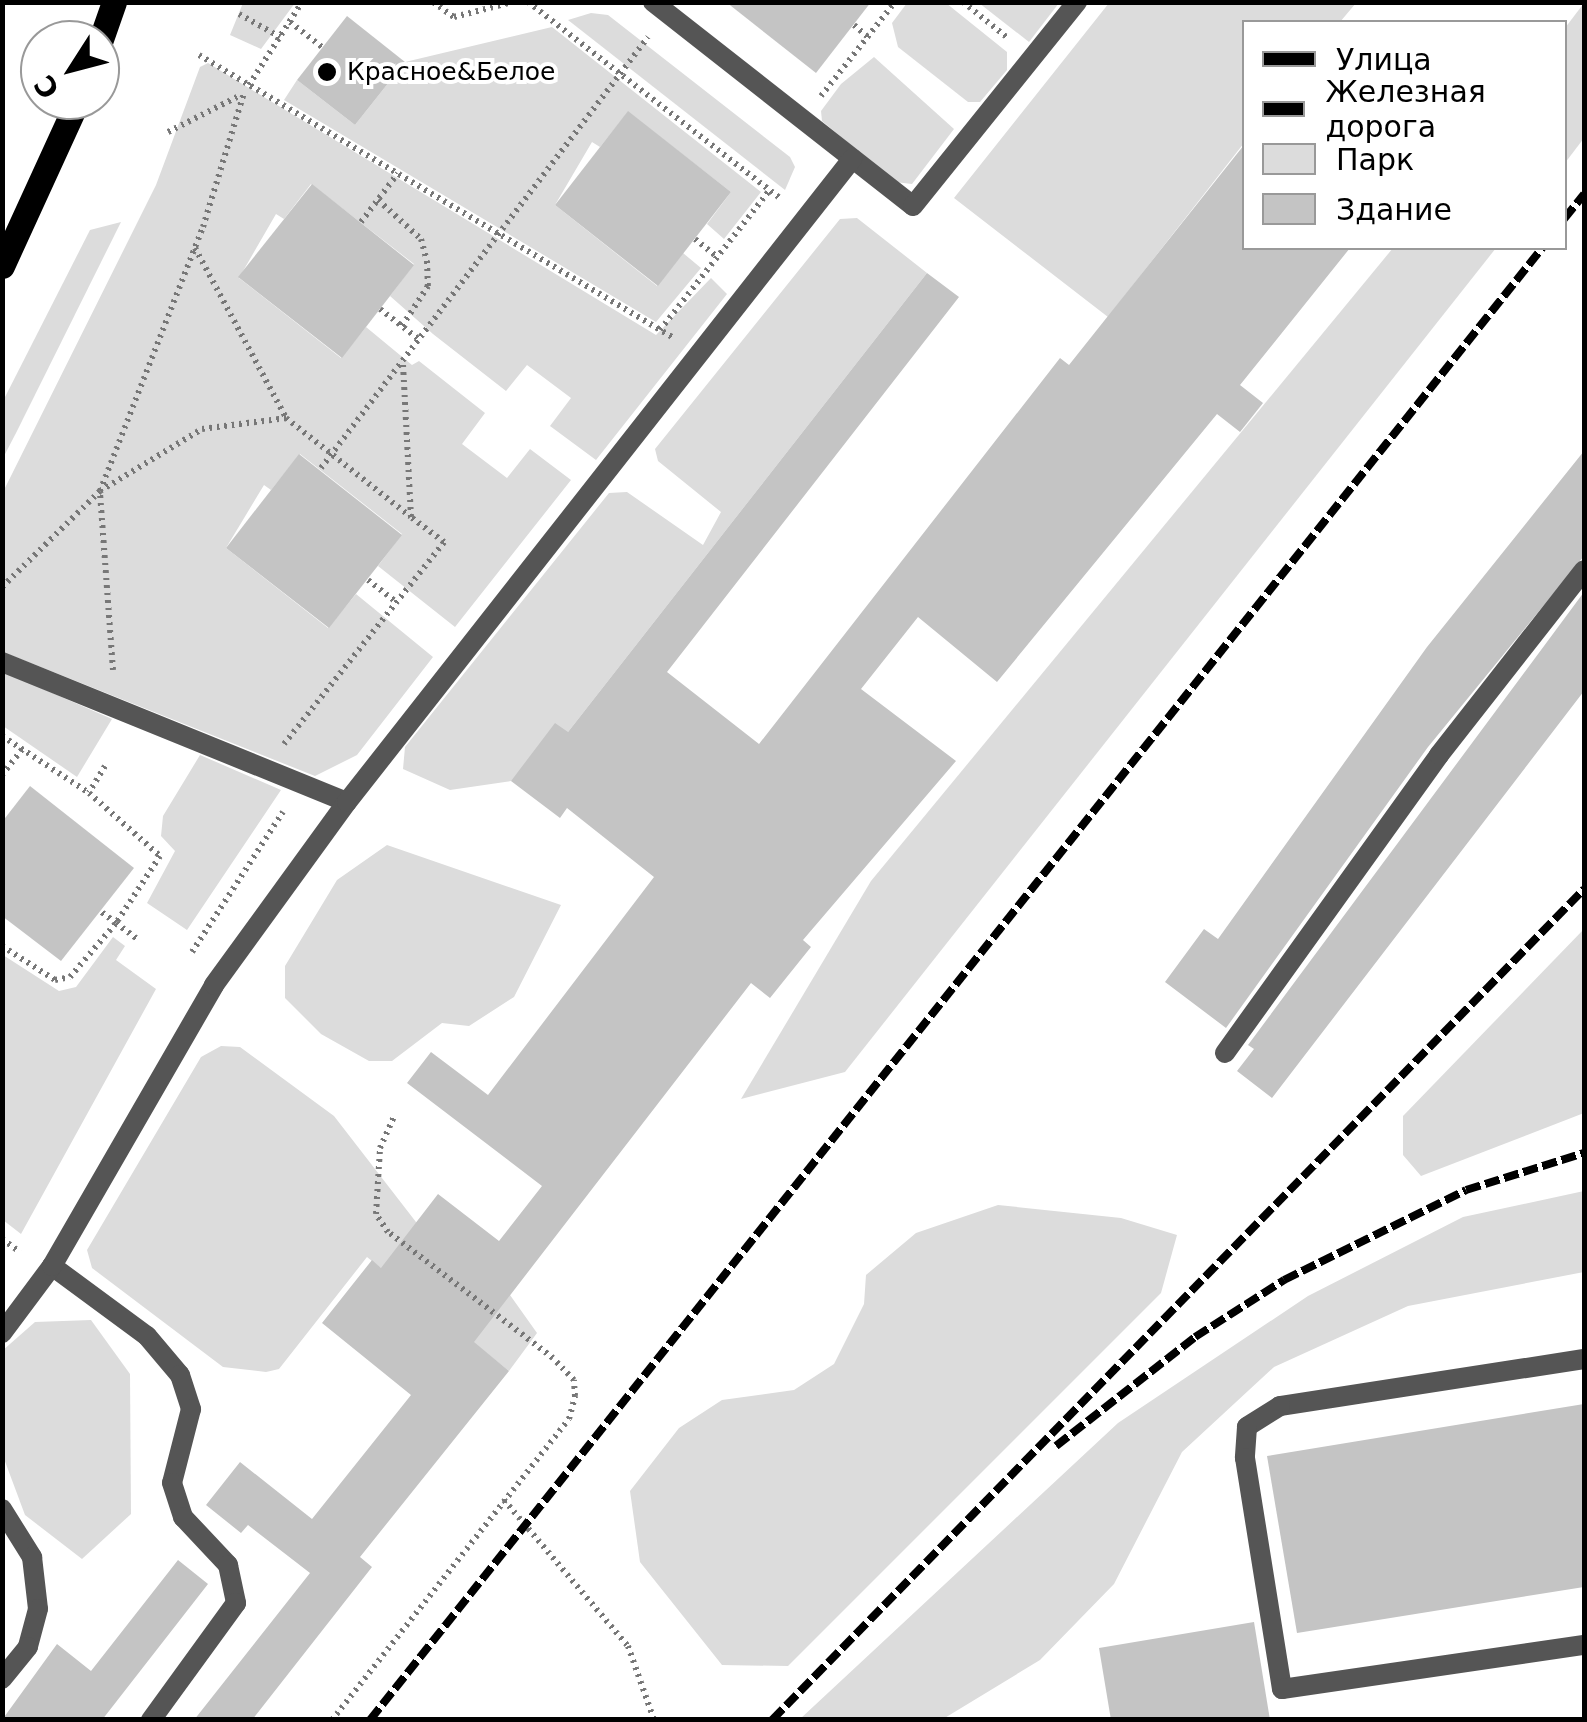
<!DOCTYPE html>
<meta charset="utf-8">
<style>
body{margin:0}
#map{position:relative;width:1587px;height:1722px;overflow:hidden;background:#fff;font-family:"DejaVu Sans",sans-serif}
div>[style]{position:absolute}
.green>*{inset:0;background:#dcdcdc}
.building>*{inset:0;background:#c4c4c4}
.path>*{height:6px;margin-top:-3px;transform-origin:0;background:repeating-linear-gradient(90deg,#777 0 2.5px,transparent 0 7.5px)}
.lane>*{height:20px;margin:-10px;padding:0 10px;transform-origin:10px;border-radius:10px;background:#555}
.primary>*{height:25px;margin:-12.5px;padding:0 12.5px;transform-origin:12.5px;border-radius:12.5px;background:#000}
.rail>*{height:8px;margin-top:-4px;transform-origin:0;background:repeating-linear-gradient(90deg,#000 0 15px,transparent 0 20px)}
.dots>*{width:28px;height:28px;translate:-50% -50%;box-sizing:border-box;border:5px solid #fff;border-radius:50%}
span{translate:-50% -50%;white-space:nowrap;text-align:center;line-height:1.15;-webkit-text-stroke:8px #fff;paint-order:stroke}
.poi-label{font-size:25px;color:#000}
.left{translate:0 -50%;text-align:left}
.frame{position:absolute;inset:0;border:5px solid #000;pointer-events:none}
.legend{position:absolute;left:1242px;top:20px;width:325px;height:230px;box-sizing:border-box;background:#fff;border:2px solid #999;margin:0;padding:12px 18px;list-style:none;font-size:30px;color:#000}
.legend li{display:flex;align-items:center;gap:20px;height:50px}
.legend b{width:50px;border:2px solid #999}
.north{position:absolute;left:20px;top:20px;width:100px;height:100px;box-sizing:border-box;background:#fff;border:2px solid #999;border-radius:50%;rotate:234deg;font-size:28px;font-weight:700;line-height:40px;text-align:center;color:#000}
.north::after{content:'';display:block;margin:auto;width:35px;height:45px;background:#000;clip-path:polygon(50% 0,100% 100%,50% 72%,0 100%)}
</style>
<div id="map">
<div class="green">
<i style="clip-path:polygon(243px 3px,243px 2px,295px 3px,261px 49px,230px 35px)"></i>
<i style="clip-path:polygon(907px 3px,946px 3px,1007px 52px,1007px 70px,980px 102px,968px 102px,898px 47px,892px 23px)"></i>
<i style="clip-path:polygon(979px 3px,1059px 3px,1029px 42px)"></i>
<i style="clip-path:polygon(1109px 3px,1356px 3px,1340px 22px,1244px 22px,1244px 143px,1108px 317px,954px 198px)"></i>
<i style="clip-path:polygon(1584px 3px,1584px 138px,1565px 163px,1565px 28px)"></i>
<i style="clip-path:polygon(591px 13px,608px 15px,790px 157px,795px 167px,785px 190px,568px 20px)"></i>
<i style="clip-path:polygon(552px 27px,761px 192px,724px 239px,707px 224px,731px 192px,628px 112px,600px 147px,592px 142px,555px 205px,657px 286px,683px 253px,701px 268px,656px 322px,284px 100px,297px 80px,355px 125px,405px 62px)"></i>
<i style="clip-path:polygon(874px 57px,954px 129px,912px 184px,895px 182px,822px 121px,821px 111px,841px 84px)"></i>
<i style="clip-path:polygon(208px 63px,656px 335px,711px 278px,727px 294px,596px 460px,550px 426px,571px 398px,527px 365px,506px 391px,433px 334px,390px 296px,414px 264px,311px 184px,284px 219px,276px 214px,239px 278px,341px 358px,366px 327px,412px 365px,419px 361px,485px 413px,462px 444px,507px 478px,530px 449px,571px 480px,455px 627px,378px 566px,402px 534px,300px 454px,271px 490px,264px 485px,226px 548px,328px 628px,356px 594px,433px 657px,357px 755px,315px 776px,3px 652px,3px 492px,156px 185px,200px 67px)"></i>
<i style="clip-path:polygon(857px 218px,927px 273px,568px 732px,511px 781px,450px 790px,403px 769px,405px 747px,609px 493px,627px 492px,703px 545px,721px 512px,658px 461px,655px 449px,840px 219px)"></i>
<i style="clip-path:polygon(121px 222px,16px 433px,3px 458px,3px 401px,90px 230px)"></i>
<i style="clip-path:polygon(1393px 248px,1496px 248px,845px 1072px,741px 1099px,871px 881px)"></i>
<i style="clip-path:polygon(2px 671px,112px 719px,77px 777px,3px 726px)"></i>
<i style="clip-path:polygon(200px 755px,281px 790px,187px 930px,147px 903px,175px 851px,161px 836px,163px 816px)"></i>
<i style="clip-path:polygon(387px 845px,561px 905px,514px 997px,469px 1026px,442px 1023px,392px 1061px,369px 1061px,321px 1034px,285px 998px,285px 966px,337px 880px)"></i>
<i style="clip-path:polygon(1584px 929px,1584px 1113px,1421px 1176px,1403px 1155px,1403px 1116px)"></i>
<i style="clip-path:polygon(113px 937px,125px 946px,116px 960px,156px 989px,21px 1234px,3px 1220px,3px 955px,59px 991px,76px 987px)"></i>
<i style="clip-path:polygon(221px 1046px,240px 1047px,334px 1116px,416px 1222px,510px 1295px,537px 1333px,509px 1371px,367px 1257px,279px 1369px,266px 1372px,223px 1367px,92px 1268px,87px 1250px,201px 1057px)"></i>
<i style="clip-path:polygon(1584px 1191px,1584px 1272px,1408px 1306px,1274px 1367px,1182px 1452px,1114px 1584px,1040px 1660px,943px 1719px,800px 1719px,1118px 1423px,1308px 1296px,1463px 1217px)"></i>
<i style="clip-path:polygon(998px 1205px,1121px 1218px,1177px 1235px,1161px 1293px,788px 1666px,722px 1665px,640px 1562px,630px 1491px,679px 1428px,722px 1400px,794px 1390px,834px 1364px,864px 1304px,866px 1275px,916px 1233px)"></i>
<i style="clip-path:polygon(91px 1320px,130px 1374px,131px 1514px,82px 1559px,25px 1515px,3px 1456px,2px 1351px,35px 1322px)"></i>
</div>
<div class="building">
<i style="clip-path:polygon(726px 2px,871px 2px,816px 73px)"></i>
<i style="clip-path:polygon(347px 16px,405px 62px,355px 125px,297px 80px)"></i>
<i style="clip-path:polygon(628px 111px,731px 192px,658px 286px,555px 205px)"></i>
<i style="clip-path:polygon(1244px 145px,1244px 248px,1350px 248px,1240px 385px,1263px 403px,1240px 432px,1217px 414px,997px 682px,918px 617px,861px 689px,956px 761px,803px 940px,811px 947px,770px 998px,751px 983px,474px 1342px,509px 1371px,360px 1557px,372px 1567px,252px 1720px,194px 1720px,310px 1573px,248px 1525px,241px 1533px,206px 1505px,240px 1462px,312px 1519px,411px 1395px,322px 1323px,372px 1260px,381px 1268px,438px 1194px,499px 1241px,542px 1186px,407px 1083px,431px 1052px,488px 1095px,654px 877px,567px 808px,560px 818px,511px 781px,555px 723px,568px 732px,927px 273px,959px 297px,667px 672px,759px 744px,1060px 358px,1069px 365px)"></i>
<i style="clip-path:polygon(312px 184px,414px 265px,342px 358px,238px 277px)"></i>
<i style="clip-path:polygon(1584px 451px,1584px 556px,1428px 747px,1226px 1028px,1165px 982px,1204px 929px,1218px 939px,1427px 647px)"></i>
<i style="clip-path:polygon(299px 454px,402px 535px,329px 628px,226px 548px)"></i>
<i style="clip-path:polygon(1584px 592px,1584px 691px,1272px 1098px,1237px 1071px,1254px 1049px,1248px 1045px)"></i>
<i style="clip-path:polygon(30px 786px,134px 868px,61px 961px,2px 916px,2px 822px)"></i>
<i style="clip-path:polygon(1584px 1404px,1584px 1587px,1297px 1633px,1267px 1456px)"></i>
<i style="clip-path:polygon(178px 1560px,208px 1584px,102px 1720px,2px 1720px,57px 1644px,91px 1671px)"></i>
<i style="clip-path:polygon(1254px 1622px,1270px 1720px,1111px 1720px,1099px 1648px)"></i>
</div>
<div class="path">
<i style="left:433px;top:2px;width:26px;rotate:36deg"></i>
<i style="left:454px;top:17px;width:61px;rotate:-14.3deg"></i>
<i style="left:528px;top:2px;width:321px;rotate:37.9deg"></i>
<i style="left:963px;top:2px;width:59px;rotate:38.8deg"></i>
<i style="left:239px;top:14px;width:47px;rotate:29.3deg"></i>
<i style="left:290px;top:22px;width:41px;rotate:38deg"></i>
<i style="left:854px;top:25px;width:18px;rotate:41deg"></i>
<i style="left:199px;top:55px;width:551px;rotate:30.8deg"></i>
<i style="left:249px;top:85px;width:98px;rotate:-57.4deg"></i>
<i style="left:821px;top:96px;width:120px;rotate:-51.8deg"></i>
<i style="left:168px;top:132px;width:82px;rotate:-26.9deg"></i>
<i style="left:378px;top:200px;width:58px;rotate:42.2deg"></i>
<i style="left:421px;top:239px;width:23px;rotate:75deg"></i>
<i style="left:427px;top:261px;width:25px;rotate:88deg"></i>
<i style="left:428px;top:286px;width:48px;rotate:123deg"></i>
<i style="left:361px;top:222px;width:61px;rotate:-52.9deg"></i>
<i style="left:695px;top:239px;width:28px;rotate:39deg"></i>
<i style="left:195px;top:248px;width:193px;rotate:61.8deg"></i>
<i style="left:380px;top:309px;width:51px;rotate:37.8deg"></i>
<i style="left:660px;top:330px;width:177px;rotate:-51.9deg"></i>
<i style="left:321px;top:468px;width:541px;rotate:-52.81deg"></i>
<i style="left:368px;top:580px;width:36px;rotate:38deg"></i>
<i style="left:2px;top:587px;width:137px;rotate:-44.4deg"></i>
<i style="left:100px;top:491px;width:119px;rotate:-31.3deg"></i>
<i style="left:202px;top:429px;width:85px;rotate:-7.5deg"></i>
<i style="left:286px;top:418px;width:159px;rotate:38.4deg"></i>
<i style="left:113px;top:670px;width:179px;rotate:-94.2deg"></i>
<i style="left:100px;top:491px;width:283px;rotate:-68.7deg"></i>
<i style="left:203px;top:227px;width:140px;rotate:-73deg"></i>
<i style="left:2px;top:736px;width:104px;rotate:33.2deg"></i>
<i style="left:284px;top:744px;width:258px;rotate:-51.6deg"></i>
<i style="left:444px;top:542px;width:41px;rotate:-142.9deg"></i>
<i style="left:411px;top:517px;width:154px;rotate:-93deg"></i>
<i style="left:105px;top:766px;width:31px;rotate:121deg"></i>
<i style="left:89px;top:793px;width:95px;rotate:41.6deg"></i>
<i style="left:160px;top:856px;width:80px;rotate:123.3deg"></i>
<i style="left:116px;top:923px;width:26px;rotate:37deg"></i>
<i style="left:2px;top:775px;width:33px;rotate:-52deg"></i>
<i style="left:2px;top:946px;width:63px;rotate:32.7deg"></i>
<i style="left:55px;top:980px;width:15px;rotate:-11deg"></i>
<i style="left:70px;top:977px;width:71px;rotate:-49.6deg"></i>
<i style="left:116px;top:923px;width:20px;rotate:-143deg"></i>
<i style="left:192px;top:952px;width:167px;rotate:-57deg"></i>
<i style="left:2px;top:1239px;width:22px;rotate:36deg"></i>
<i style="left:504px;top:1500px;width:192px;rotate:49.7deg"></i>
<i style="left:628px;top:1646px;width:78px;rotate:70.6deg"></i>
<i style="left:332px;top:1720px;width:383px;rotate:-51.8deg"></i>
<i style="left:569px;top:1419px;width:24px;rotate:-75deg"></i>
<i style="left:575px;top:1396px;width:16px;rotate:-94deg"></i>
<i style="left:574px;top:1380px;width:30px;rotate:-134deg"></i>
<i style="left:553px;top:1358px;width:208px;rotate:-142.6deg"></i>
<i style="left:388px;top:1232px;width:22px;rotate:-124deg"></i>
<i style="left:376px;top:1214px;width:66px;rotate:-86.5deg"></i>
<i style="left:380px;top:1148px;width:35px;rotate:-66deg"></i>
</div>
<div class="lane">
<i style="left:653px;top:2px;width:330px;rotate:38.1deg"></i>
<i style="left:913px;top:206px;width:262px;rotate:-51.2deg"></i>
<i style="left:2px;top:662px;width:372px;rotate:22.1deg"></i>
<i style="left:1225px;top:1053px;width:367px;rotate:-54.3deg"></i>
<i style="left:1439px;top:755px;width:235px;rotate:-51.9deg"></i>
<i style="left:52px;top:1266px;width:118px;rotate:36.4deg"></i>
<i style="left:147px;top:1336px;width:51px;rotate:49.8deg"></i>
<i style="left:180px;top:1375px;width:36px;rotate:72deg"></i>
<i style="left:191px;top:1409px;width:76px;rotate:104.4deg"></i>
<i style="left:172px;top:1483px;width:36px;rotate:72deg"></i>
<i style="left:183px;top:1517px;width:66px;rotate:46.8deg"></i>
<i style="left:228px;top:1565px;width:39px;rotate:78deg"></i>
<i style="left:236px;top:1603px;width:145px;rotate:126deg"></i>
<i style="left:2px;top:1333px;width:84px;rotate:-53.3deg"></i>
<i style="left:52px;top:1266px;width:324px;rotate:-60deg"></i>
<i style="left:214px;top:985px;width:226px;rotate:-54deg"></i>
<i style="left:347px;top:802px;width:818px;rotate:-51.85deg"></i>
<i style="left:1584px;top:1359px;width:308px;rotate:171.2deg"></i>
<i style="left:1280px;top:1406px;width:39px;rotate:148deg"></i>
<i style="left:1247px;top:1427px;width:31px;rotate:94deg"></i>
<i style="left:1245px;top:1458px;width:234px;rotate:80.9deg"></i>
<i style="left:1282px;top:1689px;width:305px;rotate:-8.3deg"></i>
<i style="left:2px;top:1509px;width:57px;rotate:58deg"></i>
<i style="left:32px;top:1557px;width:52px;rotate:83.4deg"></i>
<i style="left:38px;top:1609px;width:39px;rotate:105deg"></i>
<i style="left:28px;top:1647px;width:41px;rotate:129.1deg"></i>
</div>
<div class="primary">
<i style="left:100px;top:42px;width:42px;rotate:-70.7deg"></i>
<i style="left:2px;top:266px;width:183px;rotate:-65.4deg"></i>
</div>
<div class="rail">
<i style="left:1564px;top:219px;width:32px;rotate:-51deg"></i>
<i style="left:1056px;top:1446px;width:177px;rotate:-38.1deg"></i>
<i style="left:1195px;top:1337px;width:106px;rotate:-32.6deg"></i>
<i style="left:1284px;top:1280px;width:203px;rotate:-26.3deg"></i>
<i style="left:1466px;top:1190px;width:124px;rotate:-17.4deg"></i>
<i style="left:370px;top:1720px;width:1882px;rotate:-51.47deg"></i>
<i style="left:772px;top:1720px;width:1162px;rotate:-45.66deg"></i>
</div>
<div class="dots">
<i style="left:327px;top:72px;background:#000"></i>
</div>
<div class="poi-label">
<span class="left" style="left:347px;top:72px">Красное&amp;Белое</span>
</div>
<div class="frame"></div>
<ul class="legend">
<li><b style="height:12px;background:#000"></b>Улица</li>
<li><b style="height:12px;background:#000"></b>Железная дорога</li>
<li><b style="height:28px;background:#dcdcdc"></b>Парк</li>
<li><b style="height:28px;background:#c4c4c4"></b>Здание</li>
</ul>
<div class="north">С</div>
</div>
